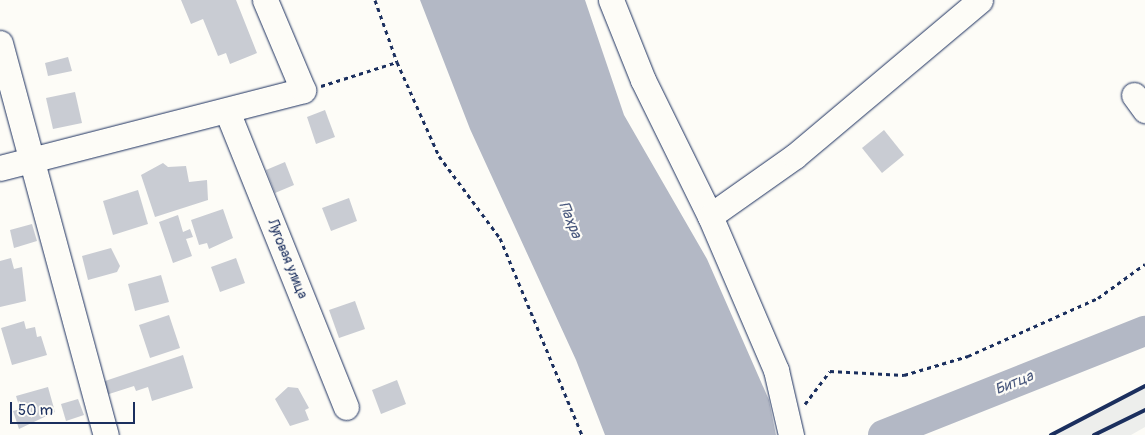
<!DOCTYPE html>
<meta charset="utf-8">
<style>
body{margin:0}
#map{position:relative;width:1145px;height:435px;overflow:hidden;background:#fdfcf7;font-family:Pangolin,sans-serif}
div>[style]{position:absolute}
.built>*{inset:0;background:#edeeec}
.water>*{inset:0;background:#b3b8c5}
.river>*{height:30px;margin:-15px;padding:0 15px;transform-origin:15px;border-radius:15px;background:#b3b8c5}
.building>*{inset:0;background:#c9ccd3}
.path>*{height:3px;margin-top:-1.5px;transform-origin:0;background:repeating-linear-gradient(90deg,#1b2f5e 0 4px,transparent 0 8px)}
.roads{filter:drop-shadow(0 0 1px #1b2f5e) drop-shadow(0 0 1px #1b2f5e)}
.minor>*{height:25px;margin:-12.5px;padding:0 12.5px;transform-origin:12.5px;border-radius:12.5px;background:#fdfcf7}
.rail>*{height:4px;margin:-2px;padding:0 2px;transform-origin:2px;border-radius:2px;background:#1b2f5e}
span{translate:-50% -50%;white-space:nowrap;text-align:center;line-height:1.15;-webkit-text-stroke:4.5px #fdfcf7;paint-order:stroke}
.street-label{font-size:14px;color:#1b2f5e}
.water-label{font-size:15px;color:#49587d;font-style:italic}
.scale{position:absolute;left:10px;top:402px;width:125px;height:22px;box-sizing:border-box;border:2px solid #1b2f5e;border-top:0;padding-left:6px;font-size:15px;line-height:18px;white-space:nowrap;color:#1b2f5e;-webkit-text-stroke:4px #fdfcf7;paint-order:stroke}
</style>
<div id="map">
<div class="built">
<i style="clip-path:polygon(1145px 384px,1145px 427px,1131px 435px,1050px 435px)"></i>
</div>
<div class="water">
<i style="clip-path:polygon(420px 0,585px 0,624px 115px,707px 259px,769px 400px,776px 435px,605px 435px,576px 360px,470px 129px)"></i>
</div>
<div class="river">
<i style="left:883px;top:435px;width:282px;rotate:-21.7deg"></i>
</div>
<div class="building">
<i style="clip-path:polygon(181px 0,236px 0,257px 53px,230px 64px,226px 53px,218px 56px,203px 19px,191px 24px)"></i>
<i style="clip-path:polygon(68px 57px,72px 71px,48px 76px,45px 63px)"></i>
<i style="clip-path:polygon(75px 92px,82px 123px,53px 129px,46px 98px)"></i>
<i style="clip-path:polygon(325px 110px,335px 137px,316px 144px,307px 117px)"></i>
<i style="clip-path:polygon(884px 130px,904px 155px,882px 173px,862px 148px)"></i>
<i style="clip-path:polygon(285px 162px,294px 185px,275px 193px,266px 170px)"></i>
<i style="clip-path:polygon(163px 163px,168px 167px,186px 166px,189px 182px,207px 180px,208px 200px,155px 217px,141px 175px)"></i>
<i style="clip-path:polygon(138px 190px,148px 224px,113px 235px,103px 201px)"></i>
<i style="clip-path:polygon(349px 198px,357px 221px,331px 231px,322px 208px)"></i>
<i style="clip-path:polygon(223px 209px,233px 238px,209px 249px,207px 243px,199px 245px,191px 220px)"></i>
<i style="clip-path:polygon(178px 215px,183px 232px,190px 229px,193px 237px,186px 239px,192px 256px,173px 263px,159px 222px)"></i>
<i style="clip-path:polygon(32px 224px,37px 241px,14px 248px,10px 230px)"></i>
<i style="clip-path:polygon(111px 248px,120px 266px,117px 272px,88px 280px,82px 256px)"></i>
<i style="clip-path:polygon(11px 258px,14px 269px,22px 267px,26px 301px,0 307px,0 261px)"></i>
<i style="clip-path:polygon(236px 258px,245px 283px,220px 292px,211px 267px)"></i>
<i style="clip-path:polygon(161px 275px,169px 302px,135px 311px,128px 284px)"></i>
<i style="clip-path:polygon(355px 301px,365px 329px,339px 338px,329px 310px)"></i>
<i style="clip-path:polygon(169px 315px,180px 348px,150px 358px,139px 325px)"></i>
<i style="clip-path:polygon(24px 321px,26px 329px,35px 327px,37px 337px,41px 336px,47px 355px,12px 365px,1px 328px)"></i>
<i style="clip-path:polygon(183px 355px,193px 388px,152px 401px,148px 387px,136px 391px,134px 386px,106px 395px,102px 382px)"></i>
<i style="clip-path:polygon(397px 380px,406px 404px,381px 414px,372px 390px)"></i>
<i style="clip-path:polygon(48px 387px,55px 412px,19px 429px,13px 411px,20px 409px,16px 396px)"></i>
<i style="clip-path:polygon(288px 387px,298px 388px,309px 408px,305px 410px,309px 420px,290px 426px,275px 399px)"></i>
<i style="clip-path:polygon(78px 399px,84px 415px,66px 421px,61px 404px)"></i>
</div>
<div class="path">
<i style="left:375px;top:0;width:66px;rotate:70.5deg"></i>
<i style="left:321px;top:86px;width:80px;rotate:-17.5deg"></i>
<i style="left:397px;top:62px;width:103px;rotate:65.9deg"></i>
<i style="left:439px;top:156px;width:102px;rotate:53.4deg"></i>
<i style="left:500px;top:238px;width:213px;rotate:67.4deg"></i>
<i style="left:805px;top:404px;width:41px;rotate:-52.9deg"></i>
<i style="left:830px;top:371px;width:74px;rotate:3.1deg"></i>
<i style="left:904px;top:375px;width:67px;rotate:-16.5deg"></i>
<i style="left:968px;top:356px;width:142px;rotate:-24deg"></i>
<i style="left:1098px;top:298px;width:58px;rotate:-35.9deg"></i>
</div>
<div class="roads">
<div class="minor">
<i style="left:611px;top:0;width:86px;rotate:68.2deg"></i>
<i style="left:643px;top:80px;width:152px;rotate:63.8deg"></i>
<i style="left:710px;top:216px;width:168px;rotate:66.8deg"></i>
<i style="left:776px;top:370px;width:67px;rotate:77deg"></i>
<i style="left:0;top:43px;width:406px;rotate:74.9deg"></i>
<i style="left:1134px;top:95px;width:19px;rotate:54deg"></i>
<i style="left:227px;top:111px;width:319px;rotate:68.1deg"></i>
<i style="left:0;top:168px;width:313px;rotate:-14.4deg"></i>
<i style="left:303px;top:90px;width:98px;rotate:-112.9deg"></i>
<i style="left:710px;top:216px;width:104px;rotate:-35.2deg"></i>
<i style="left:795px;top:156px;width:242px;rotate:-40.1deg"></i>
</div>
</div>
<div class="rail">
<i style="left:1051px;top:435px;width:106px;rotate:-27.5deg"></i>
<i style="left:1094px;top:435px;width:57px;rotate:-26.1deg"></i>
</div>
<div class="street-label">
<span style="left:287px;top:259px;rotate:68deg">Луговая улица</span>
</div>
<div class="water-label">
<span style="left:570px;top:220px;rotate:68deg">Пахра</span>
<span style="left:1014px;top:383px;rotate:-22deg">Битца</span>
</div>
<div class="scale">50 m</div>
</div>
